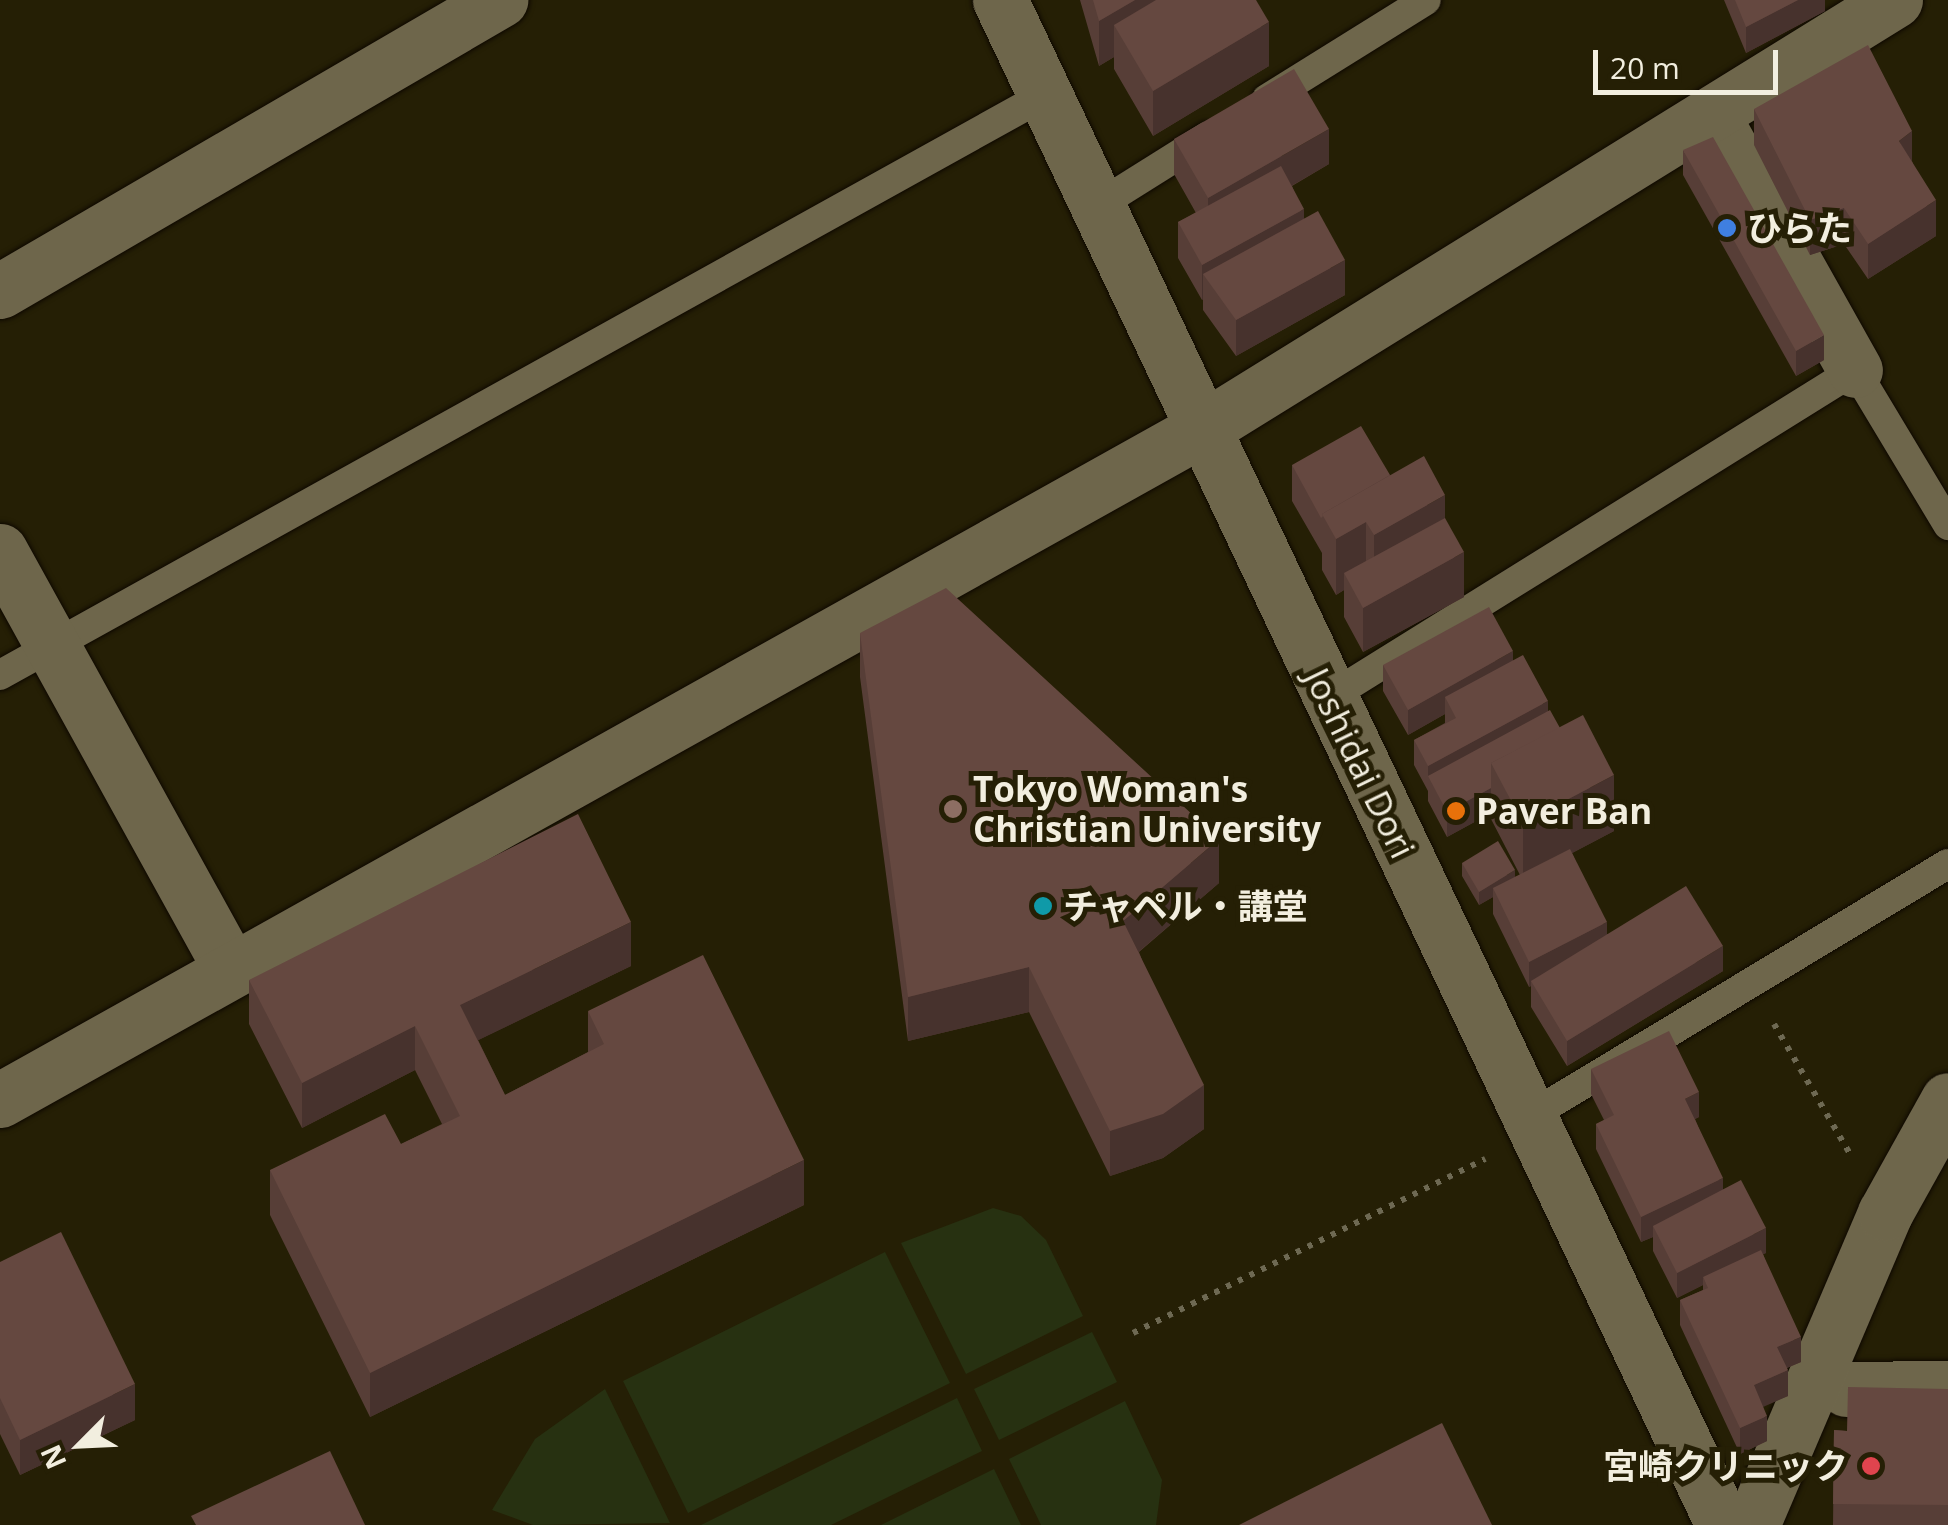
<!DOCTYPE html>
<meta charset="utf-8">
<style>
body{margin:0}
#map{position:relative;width:1948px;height:1525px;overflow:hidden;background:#251f05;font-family:"Open Sans","Noto Sans JP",sans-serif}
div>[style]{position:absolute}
.green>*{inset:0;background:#273111}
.path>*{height:6px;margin-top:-3px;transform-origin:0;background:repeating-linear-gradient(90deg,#6e6953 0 5px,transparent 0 13px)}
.roads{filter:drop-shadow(0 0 2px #0e0800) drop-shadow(0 0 2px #0e0800)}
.service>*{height:30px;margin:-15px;padding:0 15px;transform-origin:15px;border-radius:15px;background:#6e664b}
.minor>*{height:55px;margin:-27.5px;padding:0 27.5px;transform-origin:27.5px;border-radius:27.5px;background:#6e664b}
.tertiary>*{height:55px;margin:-27.5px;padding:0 27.5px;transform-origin:27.5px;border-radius:27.5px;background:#6e664b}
.secondary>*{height:55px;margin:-27.5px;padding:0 27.5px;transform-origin:27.5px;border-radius:27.5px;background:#6e664b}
.wall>*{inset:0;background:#573e37}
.shaded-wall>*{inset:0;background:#47322d}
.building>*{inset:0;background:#654840}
.dots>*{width:28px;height:28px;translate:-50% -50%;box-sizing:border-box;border:5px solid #251f05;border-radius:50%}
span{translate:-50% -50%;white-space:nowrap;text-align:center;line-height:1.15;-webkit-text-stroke:10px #251f05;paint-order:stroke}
.poi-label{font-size:35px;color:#f2eedf;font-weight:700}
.left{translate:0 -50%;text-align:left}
.right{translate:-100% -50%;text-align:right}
.street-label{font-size:35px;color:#f2eedf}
.north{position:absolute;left:30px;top:1395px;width:100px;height:100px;-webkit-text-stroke:8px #251f05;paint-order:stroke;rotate:246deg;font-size:28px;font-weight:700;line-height:40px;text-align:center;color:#f2eedf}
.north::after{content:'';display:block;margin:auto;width:35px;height:45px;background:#f2eedf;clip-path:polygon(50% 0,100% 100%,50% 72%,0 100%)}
.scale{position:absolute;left:1593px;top:50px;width:185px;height:45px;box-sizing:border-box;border:5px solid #f2eedf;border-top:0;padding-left:12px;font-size:30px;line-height:35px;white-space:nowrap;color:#f2eedf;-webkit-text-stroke:8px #251f05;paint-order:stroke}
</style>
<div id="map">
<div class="green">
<i style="clip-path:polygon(993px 1208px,1021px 1216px,1046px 1240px,1083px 1316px,966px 1374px,901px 1243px)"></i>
<i style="clip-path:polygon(885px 1252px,950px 1383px,688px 1513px,623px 1381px)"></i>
<i style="clip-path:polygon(1092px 1332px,1117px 1382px,999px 1440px,974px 1389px)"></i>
<i style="clip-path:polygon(605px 1389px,670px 1523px,533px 1525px,492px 1510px,535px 1439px)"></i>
<i style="clip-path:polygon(957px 1398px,982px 1451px,831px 1525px,701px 1525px)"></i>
<i style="clip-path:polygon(1125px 1401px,1162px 1480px,1156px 1525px,1041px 1525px,1009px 1459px)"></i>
<i style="clip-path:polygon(994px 1469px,1021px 1525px,881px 1525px)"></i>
</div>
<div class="path">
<i style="left:1774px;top:1024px;width:153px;rotate:59.7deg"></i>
<i style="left:1133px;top:1333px;width:393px;rotate:-26.3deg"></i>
</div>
<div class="roads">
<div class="service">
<i style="left:1267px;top:99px;width:187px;rotate:-31.9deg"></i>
<i style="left:1097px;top:206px;width:130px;rotate:-32.1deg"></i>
<i style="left:0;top:675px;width:1195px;rotate:-29.03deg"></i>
<i style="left:1328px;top:698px;width:621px;rotate:-31.9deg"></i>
<i style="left:1855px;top:370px;width:181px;rotate:59deg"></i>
<i style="left:1530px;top:1116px;width:488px;rotate:-31.1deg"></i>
</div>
<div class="minor">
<i style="left:1713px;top:117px;width:290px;rotate:60.7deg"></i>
<i style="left:0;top:291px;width:579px;rotate:-30.2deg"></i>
<i style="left:1202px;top:429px;width:815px;rotate:-31.76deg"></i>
<i style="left:0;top:551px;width:478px;rotate:61.1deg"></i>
<i style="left:1846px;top:1389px;width:102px;rotate:-0.6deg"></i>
<i style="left:1752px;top:1525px;width:339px;rotate:-66.9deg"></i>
<i style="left:1885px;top:1213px;width:129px;rotate:-60.9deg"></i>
</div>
<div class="tertiary">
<i style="left:0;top:1100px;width:1377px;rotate:-29.17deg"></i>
</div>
<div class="secondary">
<i style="left:1000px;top:0;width:1688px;rotate:64.63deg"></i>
</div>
</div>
<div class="wall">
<i style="clip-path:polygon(1080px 0,1256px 0,1269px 66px,1153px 136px,1114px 69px,1114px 57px,1099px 66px)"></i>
<i style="clip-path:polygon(1724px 0,1825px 0,1825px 11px,1746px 53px)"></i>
<i style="clip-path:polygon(1754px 109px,1912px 161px,1936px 236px,1868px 279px,1844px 244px,1810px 255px,1754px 145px)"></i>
<i style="clip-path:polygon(1174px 139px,1329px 164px,1292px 186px,1304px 218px,1345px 295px,1236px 356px,1203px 310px,1203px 299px,1202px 300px,1178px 258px,1178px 222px,1196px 213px,1174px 174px)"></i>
<i style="clip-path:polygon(1683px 150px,1824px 360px,1796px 376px,1683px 175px)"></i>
<i style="clip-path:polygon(1292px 465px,1390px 475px,1445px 519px,1464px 597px,1363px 652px,1344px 617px,1344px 590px,1336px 595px,1322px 570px,1322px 553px,1292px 501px)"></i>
<i style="clip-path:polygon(860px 633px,1219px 883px,1139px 952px,1204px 1129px,1163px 1158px,1110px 1176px,1029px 1012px,908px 1041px,860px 677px)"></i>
<i style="clip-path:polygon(1513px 660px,1548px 711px,1614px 831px,1572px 853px,1607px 934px,1723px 971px,1567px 1066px,1531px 1007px,1531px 986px,1529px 987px,1493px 914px,1493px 897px,1479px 905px,1462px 876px,1462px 863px,1515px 877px,1520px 875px,1491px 819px,1491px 813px,1447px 837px,1428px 801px,1428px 791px,1414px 765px,1414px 740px,1445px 723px,1445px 714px,1408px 735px,1383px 691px,1383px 665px)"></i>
<i style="clip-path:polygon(631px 966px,478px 1040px,505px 1095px,588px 1052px,588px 1011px,804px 1205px,370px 1417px,270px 1215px,270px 1170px,401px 1144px,442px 1124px,415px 1070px,302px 1128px,249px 1024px,249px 980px)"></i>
<i style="clip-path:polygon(1591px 1069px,1699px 1117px,1695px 1119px,1723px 1189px,1766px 1253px,1763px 1254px,1801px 1362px,1787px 1368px,1788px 1396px,1763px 1406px,1767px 1441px,1740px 1454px,1680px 1325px,1680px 1300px,1703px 1290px,1703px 1285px,1677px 1298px,1653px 1251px,1653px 1237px,1641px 1242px,1596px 1149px,1596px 1124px,1604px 1120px,1591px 1094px)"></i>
<i style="clip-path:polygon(0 1262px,135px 1420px,20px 1475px,0 1434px)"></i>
<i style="clip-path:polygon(1948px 1389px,1948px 1525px,1833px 1525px,1834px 1430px,1847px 1431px)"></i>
</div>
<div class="shaded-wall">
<i style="clip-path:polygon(1135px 0,1209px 0,1114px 25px,1114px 57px,1099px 66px,1099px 21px)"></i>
<i style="clip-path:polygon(1798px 0,1825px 0,1825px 11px,1746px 53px,1746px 27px)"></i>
<i style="clip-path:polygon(1269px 22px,1269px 66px,1153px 136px,1153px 91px)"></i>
<i style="clip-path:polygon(1329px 129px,1329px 164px,1208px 234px,1208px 198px)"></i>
<i style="clip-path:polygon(1912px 131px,1912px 167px,1899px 141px)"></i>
<i style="clip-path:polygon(1936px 200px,1936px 236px,1868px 279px,1868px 244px)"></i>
<i style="clip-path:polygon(1844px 208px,1844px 244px,1810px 255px,1810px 220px)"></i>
<i style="clip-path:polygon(1304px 209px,1304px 244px,1203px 274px,1203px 299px,1202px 300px,1202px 265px)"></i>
<i style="clip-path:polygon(1345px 260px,1345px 295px,1236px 356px,1236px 320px)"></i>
<i style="clip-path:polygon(1824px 335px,1824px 360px,1796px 376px,1796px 351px)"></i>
<i style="clip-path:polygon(1445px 495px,1445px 550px,1374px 591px,1374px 535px)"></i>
<i style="clip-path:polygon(1366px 522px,1366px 578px,1344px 573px,1344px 590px,1336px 595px,1336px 539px)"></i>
<i style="clip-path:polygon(1464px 552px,1464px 597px,1363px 652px,1363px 608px)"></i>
<i style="clip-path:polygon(1513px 651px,1513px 676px,1445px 697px,1445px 714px,1408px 735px,1408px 710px)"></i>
<i style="clip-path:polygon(1548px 701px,1548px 726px,1428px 776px,1428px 766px)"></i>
<i style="clip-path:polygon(1614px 775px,1614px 831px,1523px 879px,1523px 823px)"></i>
<i style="clip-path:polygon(1491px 788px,1491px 813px,1447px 837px,1447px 812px)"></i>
<i style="clip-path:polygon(1219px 839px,1219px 883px,1123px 965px,1123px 921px)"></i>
<i style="clip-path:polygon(1515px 870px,1515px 883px,1493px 888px,1493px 897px,1479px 905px,1479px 892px)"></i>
<i style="clip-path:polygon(631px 922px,631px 966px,460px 1049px,460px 1005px)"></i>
<i style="clip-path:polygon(1607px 922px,1607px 948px,1531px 981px,1531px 986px,1529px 987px,1529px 962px)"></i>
<i style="clip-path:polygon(1723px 946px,1723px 971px,1567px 1066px,1567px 1041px)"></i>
<i style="clip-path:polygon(1029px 967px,1029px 1012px,908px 1041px,908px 997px)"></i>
<i style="clip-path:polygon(415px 1026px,415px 1070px,302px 1128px,302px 1083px)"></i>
<i style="clip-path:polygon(1204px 1085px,1204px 1129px,1163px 1158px,1110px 1176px,1110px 1131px)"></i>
<i style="clip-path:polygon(1699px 1092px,1699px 1117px,1685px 1124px,1685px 1099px)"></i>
<i style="clip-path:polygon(804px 1160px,804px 1205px,370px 1417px,370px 1373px)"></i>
<i style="clip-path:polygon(1723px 1178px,1723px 1203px,1653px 1226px,1653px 1237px,1641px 1242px,1641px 1217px)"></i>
<i style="clip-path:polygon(1766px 1228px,1766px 1253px,1706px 1283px,1703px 1277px,1703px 1285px,1677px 1298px,1677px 1273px)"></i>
<i style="clip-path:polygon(1801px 1337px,1801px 1362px,1777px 1372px,1777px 1347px)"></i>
<i style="clip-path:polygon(1788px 1370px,1788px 1396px,1754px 1411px,1754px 1385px)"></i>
<i style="clip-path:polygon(135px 1384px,135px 1420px,20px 1475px,20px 1440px)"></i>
<i style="clip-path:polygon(1767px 1416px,1767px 1441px,1740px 1454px,1740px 1428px)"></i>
</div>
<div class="building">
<i style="clip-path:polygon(1093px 0,1135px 0,1099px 21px)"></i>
<i style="clip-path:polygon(1156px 0,1256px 0,1269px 22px,1153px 91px,1114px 25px)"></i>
<i style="clip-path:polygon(1735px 0,1798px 0,1746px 27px)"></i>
<i style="clip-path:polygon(1868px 45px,1912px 131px,1899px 141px,1936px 200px,1868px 244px,1844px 208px,1810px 220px,1754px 109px)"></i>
<i style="clip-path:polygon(1294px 69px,1329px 129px,1208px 198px,1174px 139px)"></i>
<i style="clip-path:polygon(1713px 137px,1824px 335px,1796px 351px,1683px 150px)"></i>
<i style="clip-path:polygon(1281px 166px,1304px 209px,1202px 265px,1178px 222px)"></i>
<i style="clip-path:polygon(1318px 211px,1345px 260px,1236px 320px,1203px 274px)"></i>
<i style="clip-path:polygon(1361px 426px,1390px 475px,1322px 514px,1323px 516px,1321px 518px,1292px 465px)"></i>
<i style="clip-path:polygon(1424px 456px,1445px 495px,1374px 535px,1366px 522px,1336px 539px,1322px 514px)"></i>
<i style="clip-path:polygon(1445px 518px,1464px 552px,1363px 608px,1344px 573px)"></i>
<i style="clip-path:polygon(946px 588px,1219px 839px,1123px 921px,1204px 1085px,1163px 1114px,1110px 1131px,1029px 967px,908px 997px,860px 633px)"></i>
<i style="clip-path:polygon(1489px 607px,1513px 651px,1408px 710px,1383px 665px)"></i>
<i style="clip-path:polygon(1523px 655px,1548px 701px,1428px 766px,1414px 740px,1456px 718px,1445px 697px)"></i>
<i style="clip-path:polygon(1550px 710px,1560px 728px,1491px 763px,1491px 788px,1447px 812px,1428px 776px)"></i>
<i style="clip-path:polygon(1583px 715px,1614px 775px,1523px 823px,1491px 763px)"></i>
<i style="clip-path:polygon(578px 814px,631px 922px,460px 1005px,505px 1095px,604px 1044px,588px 1011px,703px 955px,804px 1160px,370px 1373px,270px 1170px,385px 1114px,401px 1144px,460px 1116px,415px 1026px,302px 1083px,249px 980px)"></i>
<i style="clip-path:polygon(1498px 841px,1515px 870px,1479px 892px,1462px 863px)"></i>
<i style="clip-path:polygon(1570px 849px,1607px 922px,1529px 962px,1493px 888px)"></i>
<i style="clip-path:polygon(1686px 886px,1723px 946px,1567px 1041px,1531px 981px)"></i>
<i style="clip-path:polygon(1669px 1031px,1699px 1092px,1685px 1099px,1723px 1178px,1641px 1217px,1596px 1124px,1614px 1115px,1591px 1069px)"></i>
<i style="clip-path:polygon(1741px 1180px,1766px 1228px,1677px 1273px,1653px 1226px)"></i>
<i style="clip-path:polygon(61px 1232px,135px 1384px,20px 1440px,0 1398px,0 1262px)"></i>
<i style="clip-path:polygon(1761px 1250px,1801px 1337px,1777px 1347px,1788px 1370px,1754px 1385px,1767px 1416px,1740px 1428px,1680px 1300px,1708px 1288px,1703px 1277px)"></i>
<i style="clip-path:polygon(1848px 1387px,1948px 1389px,1948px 1505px,1833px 1504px,1834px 1430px,1847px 1431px)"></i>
<i style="clip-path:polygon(1442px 1423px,1492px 1525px,1239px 1525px)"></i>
<i style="clip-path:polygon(330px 1451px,365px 1525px,196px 1525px,191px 1516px)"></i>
</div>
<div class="dots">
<i style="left:1727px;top:228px;background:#3f7fe0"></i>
<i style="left:953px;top:809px;background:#8d6e63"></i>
<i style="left:1456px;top:811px;background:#e8710a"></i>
<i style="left:1043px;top:906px;background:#0f9aa8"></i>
<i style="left:1871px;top:1466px;background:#e0444e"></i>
</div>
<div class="poi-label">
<span class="left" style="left:1747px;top:228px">ひらた</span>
<span class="left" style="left:973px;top:809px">Tokyo Woman's<br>Christian University</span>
<span class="left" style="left:1476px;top:811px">Paver Ban</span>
<span class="left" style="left:1063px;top:906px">チャペル・講堂</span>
<span class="right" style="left:1848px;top:1466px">宮崎クリニック</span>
</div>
<div class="street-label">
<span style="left:1360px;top:763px;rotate:64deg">Joshidai Dori</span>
</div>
<div class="north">N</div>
<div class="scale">20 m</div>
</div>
